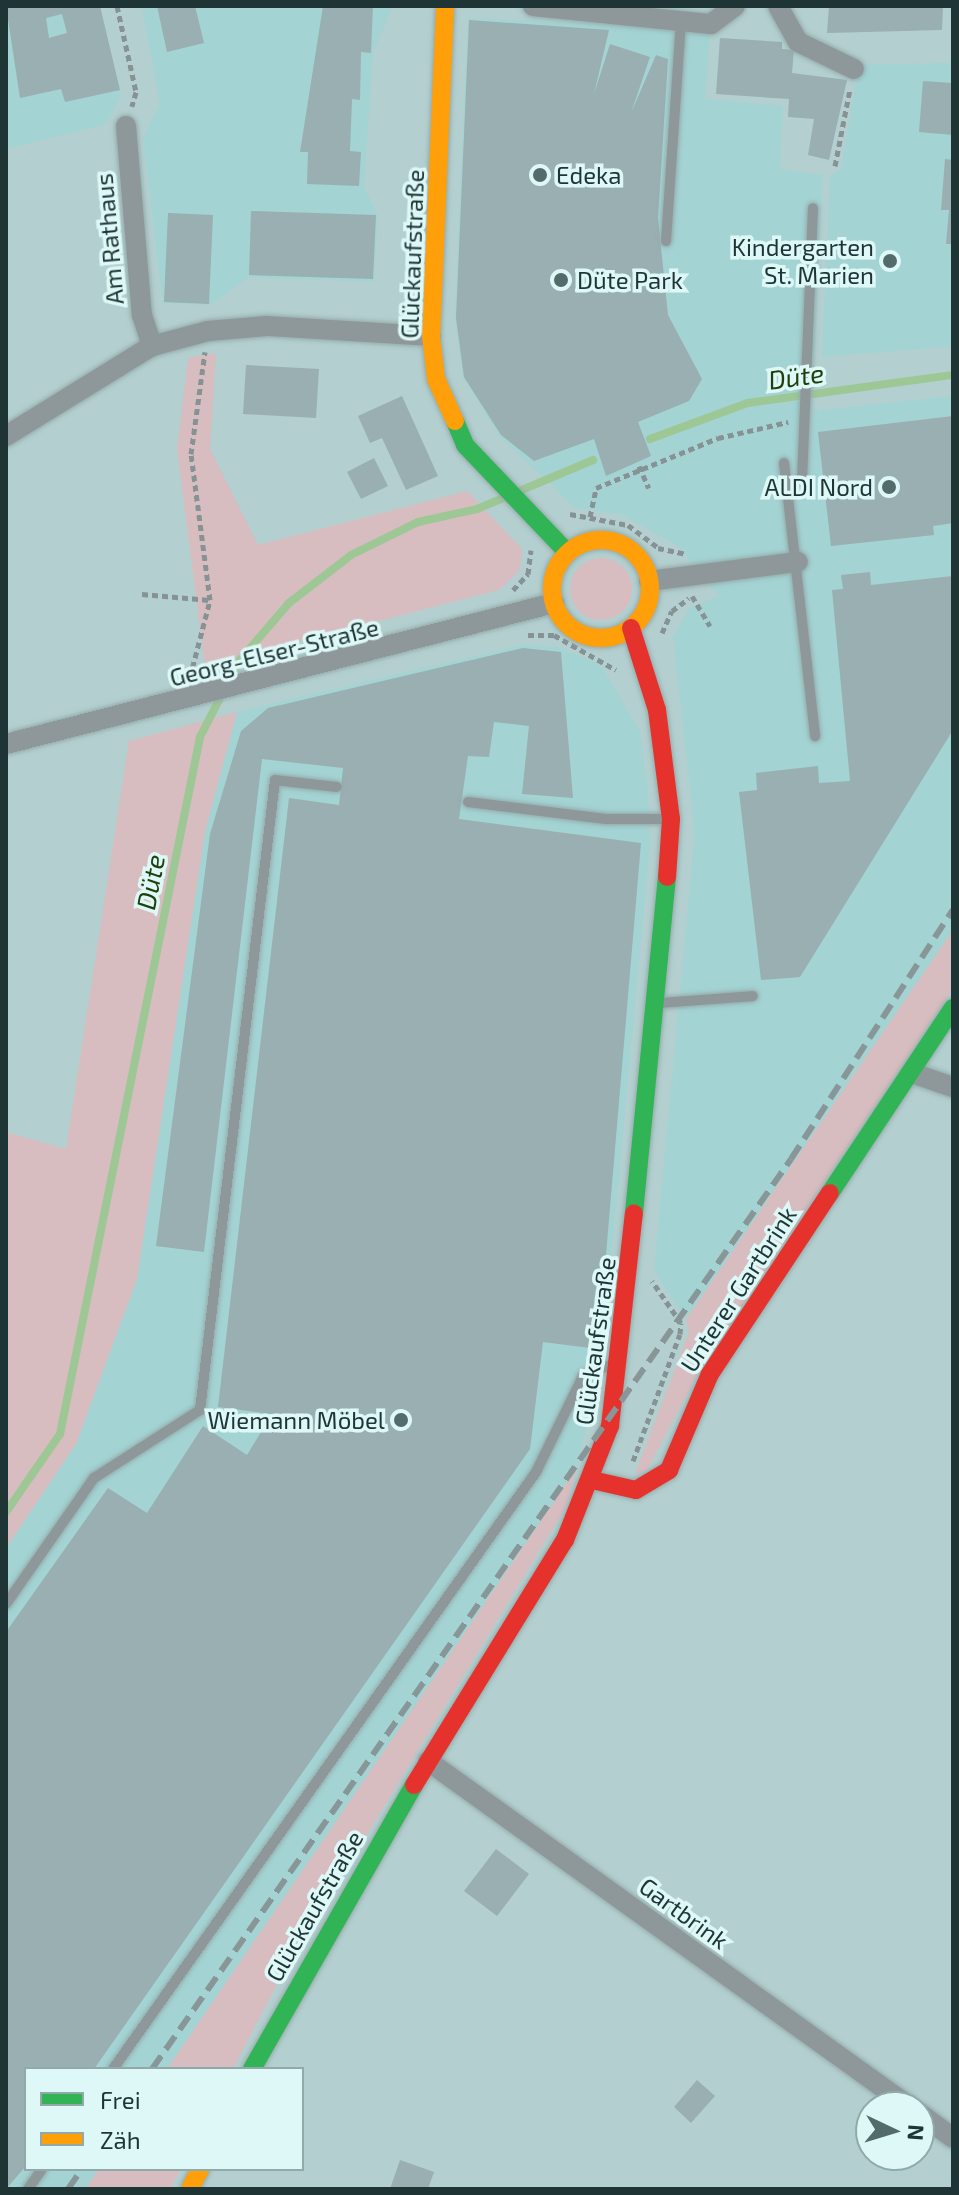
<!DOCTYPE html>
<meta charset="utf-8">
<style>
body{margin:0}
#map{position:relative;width:959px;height:2195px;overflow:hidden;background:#b3cfcf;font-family:"Exo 2",sans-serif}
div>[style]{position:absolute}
.built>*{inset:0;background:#a3d3d3}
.green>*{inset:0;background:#d7bdbf}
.round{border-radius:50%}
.stream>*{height:8px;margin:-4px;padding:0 4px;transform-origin:4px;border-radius:4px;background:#9dc795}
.building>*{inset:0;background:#99afb2}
.path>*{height:5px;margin-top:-2.5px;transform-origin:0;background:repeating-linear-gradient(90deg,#879294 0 6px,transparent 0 10px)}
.roads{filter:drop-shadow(0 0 2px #95abab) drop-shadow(0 0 2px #95abab)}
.lane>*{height:10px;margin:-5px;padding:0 5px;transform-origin:5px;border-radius:5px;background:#8e989b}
.street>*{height:20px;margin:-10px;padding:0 10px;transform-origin:10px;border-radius:10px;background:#8e989b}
.fast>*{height:18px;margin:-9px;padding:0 9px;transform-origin:9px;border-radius:9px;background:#30b455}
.slow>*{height:18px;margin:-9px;padding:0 9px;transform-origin:9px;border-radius:9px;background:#ff9f0a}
.slow>.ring{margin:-9px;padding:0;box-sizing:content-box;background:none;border:18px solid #ff9f0a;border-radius:50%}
.jam>*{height:18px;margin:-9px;padding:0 9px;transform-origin:9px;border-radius:9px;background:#e5322d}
.rail>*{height:6px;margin-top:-3px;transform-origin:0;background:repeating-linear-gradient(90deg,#899698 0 16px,transparent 0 24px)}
.dots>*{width:22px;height:22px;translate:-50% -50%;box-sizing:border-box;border:4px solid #ddf8f7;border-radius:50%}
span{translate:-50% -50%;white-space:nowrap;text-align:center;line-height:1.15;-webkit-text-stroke:7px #ddf8f7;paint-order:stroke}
.poi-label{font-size:24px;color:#1f3535}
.left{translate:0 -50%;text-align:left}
.right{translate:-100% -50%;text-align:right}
.street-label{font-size:24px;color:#1f3535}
.water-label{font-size:26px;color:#203f0d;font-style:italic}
.frame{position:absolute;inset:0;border:8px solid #1f3535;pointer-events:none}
.legend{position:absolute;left:24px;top:2067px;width:280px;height:104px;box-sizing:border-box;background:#ddf8f7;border:2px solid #91aaa9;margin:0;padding:10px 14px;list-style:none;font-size:24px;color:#1f3535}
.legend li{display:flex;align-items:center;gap:16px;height:40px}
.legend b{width:40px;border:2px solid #91aaa9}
.north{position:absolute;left:855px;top:2091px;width:80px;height:80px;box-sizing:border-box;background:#ddf8f7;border:2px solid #91aaa9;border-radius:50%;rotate:94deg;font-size:22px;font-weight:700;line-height:32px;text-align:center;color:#1f3535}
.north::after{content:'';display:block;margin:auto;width:28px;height:36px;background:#536b6b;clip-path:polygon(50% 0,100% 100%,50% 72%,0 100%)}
</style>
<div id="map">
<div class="built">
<i style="clip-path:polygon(6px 6px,100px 6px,121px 96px,106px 124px,6px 149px)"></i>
<i style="clip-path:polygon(142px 6px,393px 6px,373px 52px,364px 187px,378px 216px,374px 282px,248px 277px,210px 305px,163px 303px,143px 137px,160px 104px)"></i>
<i style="clip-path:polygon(468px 18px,710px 29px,705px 99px,783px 106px,780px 169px,823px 175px,812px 411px,953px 396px,953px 930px,686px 1319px,654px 1271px,695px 832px,673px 637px,690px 608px,719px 596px,677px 545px,621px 514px,576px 508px,500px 437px,463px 377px,455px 318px)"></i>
<i style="clip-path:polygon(953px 63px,953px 346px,822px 357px,830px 176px,841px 169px,859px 65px)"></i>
<i style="clip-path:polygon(523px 645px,554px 646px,600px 664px,640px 731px,647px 785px,650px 842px,602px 1357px,577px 1468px,167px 2069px,26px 2069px,26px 2169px,99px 2169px,85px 2189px,6px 2189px,6px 1548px,76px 1444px,205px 832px,237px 712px)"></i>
</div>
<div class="green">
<i style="clip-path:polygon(216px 353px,210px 449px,258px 545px,467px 491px,522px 549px,520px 570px,499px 590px,205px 666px,177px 449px,188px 358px)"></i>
<i class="round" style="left:570px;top:558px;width:62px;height:62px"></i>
<i style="clip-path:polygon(237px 712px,205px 832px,137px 1279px,76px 1444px,6px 1548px,6px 1132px,66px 1149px,129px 741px)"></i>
<i style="clip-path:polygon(953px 930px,953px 989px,702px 1366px,647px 1470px,635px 1474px,689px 1332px,686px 1319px)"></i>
<i style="clip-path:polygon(577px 1468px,566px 1507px,284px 1971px,233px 2069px,167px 2069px)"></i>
<i style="clip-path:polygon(99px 2169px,181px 2169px,170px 2189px,85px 2189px)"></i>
</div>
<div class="stream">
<i style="left:650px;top:439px;width:104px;rotate:-20.2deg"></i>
<i style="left:748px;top:403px;width:207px;rotate:-7.8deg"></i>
<i style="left:6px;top:1512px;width:95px;rotate:-55.3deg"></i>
<i style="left:60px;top:1434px;width:711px;rotate:-78.64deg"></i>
<i style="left:200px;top:737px;width:85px;rotate:-62.8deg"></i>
<i style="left:239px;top:661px;width:77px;rotate:-49.2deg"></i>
<i style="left:289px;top:603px;width:78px;rotate:-37.7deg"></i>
<i style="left:351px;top:555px;width:75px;rotate:-26.2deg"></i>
<i style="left:418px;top:522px;width:60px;rotate:-12.4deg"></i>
<i style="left:477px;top:509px;width:126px;rotate:-22.9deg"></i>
</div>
<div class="building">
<i style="clip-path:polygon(evenodd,6px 6px,100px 6px,120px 90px,65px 102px,61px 89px,20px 98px,6px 6px,62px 14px,67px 33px,49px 38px,46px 18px,62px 14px)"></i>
<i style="clip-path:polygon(157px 6px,195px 6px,204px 43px,167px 52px)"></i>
<i style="clip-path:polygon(323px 6px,373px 6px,371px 53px,361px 52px,360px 100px,352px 99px,350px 151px,361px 152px,359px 186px,307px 184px,308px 152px,300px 152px)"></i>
<i style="clip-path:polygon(829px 6px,943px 6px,942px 30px,827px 33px)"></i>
<i style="clip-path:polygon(469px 20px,609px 30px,594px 94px,610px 44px,650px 57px,631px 113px,656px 55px,668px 59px,658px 218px,668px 315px,702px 379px,689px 401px,638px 422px,651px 456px,606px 476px,594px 439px,534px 461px,501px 435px,464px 377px,456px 318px)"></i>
<i style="clip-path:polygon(720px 38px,782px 42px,782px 49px,794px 50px,792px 73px,847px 80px,829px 160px,808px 155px,814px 119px,788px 117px,789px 99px,716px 94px)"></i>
<i style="clip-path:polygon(923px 81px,953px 83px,953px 135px,919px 132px)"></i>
<i style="clip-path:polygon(945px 159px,953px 160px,953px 244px,946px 244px,949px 210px,941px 210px)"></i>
<i style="clip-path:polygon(251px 211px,376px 215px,373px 279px,249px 275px)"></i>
<i style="clip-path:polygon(168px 213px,213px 215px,209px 304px,164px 302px)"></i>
<i style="clip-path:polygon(246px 365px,319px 369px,316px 418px,243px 414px)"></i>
<i style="clip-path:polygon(402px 396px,438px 476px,406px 490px,382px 438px,370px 443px,358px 416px)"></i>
<i style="clip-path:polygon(953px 416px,953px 523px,933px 526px,934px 535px,831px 546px,818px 432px)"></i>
<i style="clip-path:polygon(374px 458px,388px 486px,361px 499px,347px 472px)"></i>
<i style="clip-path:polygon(870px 572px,871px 585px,953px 576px,953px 730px,800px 977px,761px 980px,739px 792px,757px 790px,756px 773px,818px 766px,819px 783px,850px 781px,832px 590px,843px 589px,841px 575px)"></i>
<i style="clip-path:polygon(523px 648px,561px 652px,573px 798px,522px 794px,529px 726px,494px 722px,489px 757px,468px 756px,459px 819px,641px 843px,598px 1349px,543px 1342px,530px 1449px,94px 2069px,26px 2069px,26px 2166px,6px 2189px,6px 1632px,108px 1488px,147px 1513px,203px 1426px,247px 1455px,272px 1414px,218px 1407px,289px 798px,339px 805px,343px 768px,262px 759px,204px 1252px,156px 1246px,210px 834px,241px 731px,268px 708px)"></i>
<i style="clip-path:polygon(496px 1849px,529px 1874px,497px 1916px,464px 1891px)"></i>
<i style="clip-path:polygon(697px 2080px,715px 2096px,691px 2123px,674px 2107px)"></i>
<i style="clip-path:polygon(400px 2160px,434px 2172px,428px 2189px,390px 2189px)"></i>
</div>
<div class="path">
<i style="left:117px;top:6px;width:88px;rotate:77.5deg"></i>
<i style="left:136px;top:92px;width:15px;rotate:106deg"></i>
<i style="left:835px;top:166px;width:78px;rotate:-79deg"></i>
<i style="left:639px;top:466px;width:24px;rotate:66deg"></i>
<i style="left:570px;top:514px;width:59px;rotate:10.7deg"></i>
<i style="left:628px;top:525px;width:38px;rotate:37deg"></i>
<i style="left:658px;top:548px;width:29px;rotate:12deg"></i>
<i style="left:590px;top:517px;width:30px;rotate:-78deg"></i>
<i style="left:596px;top:488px;width:132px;rotate:-22.3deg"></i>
<i style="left:718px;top:438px;width:72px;rotate:-12.9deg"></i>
<i style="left:513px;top:590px;width:22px;rotate:-47deg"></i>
<i style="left:528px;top:574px;width:24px;rotate:-83deg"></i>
<i style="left:142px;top:594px;width:68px;rotate:5deg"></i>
<i style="left:692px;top:596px;width:35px;rotate:59deg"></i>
<i style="left:662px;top:633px;width:24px;rotate:-66deg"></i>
<i style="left:672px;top:611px;width:21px;rotate:-37deg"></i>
<i style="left:528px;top:635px;width:26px"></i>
<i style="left:554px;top:635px;width:71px;rotate:29.4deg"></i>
<i style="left:190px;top:677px;width:80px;rotate:-75.4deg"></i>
<i style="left:210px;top:600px;width:147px;rotate:-97.4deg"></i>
<i style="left:191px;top:454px;width:103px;rotate:-82.2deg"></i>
<i style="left:633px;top:1461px;width:135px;rotate:-69.7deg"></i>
<i style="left:680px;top:1334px;width:11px;rotate:-85deg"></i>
<i style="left:681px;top:1323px;width:51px;rotate:-124.6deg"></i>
</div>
<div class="roads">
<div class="lane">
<i style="left:666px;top:241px;width:222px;rotate:-86.1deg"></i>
<i style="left:784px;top:463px;width:275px;rotate:83.5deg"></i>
<i style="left:788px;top:486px;width:15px;rotate:-20deg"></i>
<i style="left:802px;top:481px;width:273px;rotate:-87.7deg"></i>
<i style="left:468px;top:802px;width:139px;rotate:7deg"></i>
<i style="left:606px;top:819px;width:63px"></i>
<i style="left:660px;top:1003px;width:93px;rotate:-4.3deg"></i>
<i style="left:6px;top:1604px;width:154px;rotate:-55.1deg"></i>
<i style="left:94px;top:1478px;width:126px;rotate:-32.7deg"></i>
<i style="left:200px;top:1410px;width:634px;rotate:-83.21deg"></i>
<i style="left:275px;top:780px;width:62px;rotate:6.4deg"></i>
<i style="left:113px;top:2069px;width:732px;rotate:-54.68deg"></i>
<i style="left:536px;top:1472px;width:107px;rotate:-63.9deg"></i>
<i style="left:583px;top:1376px;width:35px;rotate:-22deg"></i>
<i style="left:28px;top:2189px;width:24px;rotate:-55deg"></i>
</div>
<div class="street">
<i style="left:533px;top:6px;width:179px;rotate:5.8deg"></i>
<i style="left:711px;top:24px;width:30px;rotate:-37deg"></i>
<i style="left:778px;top:6px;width:41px;rotate:60.9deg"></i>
<i style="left:798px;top:42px;width:62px;rotate:25.7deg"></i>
<i style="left:126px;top:126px;width:190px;rotate:85.2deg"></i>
<i style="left:142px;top:315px;width:33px;rotate:72deg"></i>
<i style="left:6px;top:436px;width:172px;rotate:-31.7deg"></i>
<i style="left:152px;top:346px;width:58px;rotate:-15deg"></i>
<i style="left:208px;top:331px;width:59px;rotate:-4.8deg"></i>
<i style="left:267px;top:326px;width:164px;rotate:3.5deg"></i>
<i style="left:649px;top:581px;width:150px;rotate:-7.3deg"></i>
<i style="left:6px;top:744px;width:566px;rotate:-14.43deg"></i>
<i style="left:912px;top:1073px;width:43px;rotate:18.9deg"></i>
<i style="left:428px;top:1761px;width:593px;rotate:35.67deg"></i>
<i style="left:919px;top:2113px;width:42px;rotate:36.3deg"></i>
</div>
<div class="fast">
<i style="left:455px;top:421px;width:26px;rotate:67deg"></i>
<i style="left:465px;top:445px;width:149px;rotate:46.4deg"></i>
<i style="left:830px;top:1193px;width:222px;rotate:-56.4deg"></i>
<i style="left:634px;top:1213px;width:338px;rotate:-84.4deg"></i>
<i style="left:252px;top:2069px;width:327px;rotate:-60.3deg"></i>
</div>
<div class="slow">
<i style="left:445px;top:6px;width:330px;rotate:92.4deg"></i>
<i style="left:431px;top:336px;width:43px;rotate:83.4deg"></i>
<i style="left:436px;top:379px;width:46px;rotate:65.7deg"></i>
<i class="ring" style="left:552px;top:540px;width:80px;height:80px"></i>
<i style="left:190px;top:2189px;width:22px;rotate:-63deg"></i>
</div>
<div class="jam">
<i style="left:631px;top:628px;width:86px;rotate:72.4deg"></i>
<i style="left:657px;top:710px;width:110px;rotate:82.7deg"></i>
<i style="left:671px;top:819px;width:58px;rotate:93.9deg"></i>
<i style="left:592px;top:1480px;width:45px;rotate:12.8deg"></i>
<i style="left:636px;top:1490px;width:39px;rotate:-31deg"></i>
<i style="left:669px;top:1470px;width:104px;rotate:-66.9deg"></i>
<i style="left:710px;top:1374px;width:217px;rotate:-56.5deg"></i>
<i style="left:414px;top:1785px;width:288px;rotate:-58.4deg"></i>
<i style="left:565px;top:1540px;width:123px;rotate:-68.5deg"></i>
<i style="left:610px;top:1426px;width:214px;rotate:-83.6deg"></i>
</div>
</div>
<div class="rail">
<i style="left:152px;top:2069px;width:1112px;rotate:-54.92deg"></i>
<i style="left:791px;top:1159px;width:297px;rotate:-57deg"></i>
<i style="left:68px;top:2189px;width:24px;rotate:-55deg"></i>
</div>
<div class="dots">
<i style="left:540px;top:175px;background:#536b6b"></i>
<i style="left:890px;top:261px;background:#536b6b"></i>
<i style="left:561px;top:280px;background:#536b6b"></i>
<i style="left:889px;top:487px;background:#536b6b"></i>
<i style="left:401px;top:1420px;background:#536b6b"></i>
</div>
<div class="poi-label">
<span class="left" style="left:556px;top:175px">Edeka</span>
<span class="right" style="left:874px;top:261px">Kindergarten<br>St. Marien</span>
<span class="left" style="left:577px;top:280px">Düte Park</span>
<span class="right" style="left:873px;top:487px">ALDI Nord</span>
<span class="right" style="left:385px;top:1420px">Wiemann Möbel</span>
</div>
<div class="street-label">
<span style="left:109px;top:239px;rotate:-95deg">Am Rathaus</span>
<span style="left:412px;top:254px;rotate:-88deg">Glückaufstraße</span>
<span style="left:274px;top:652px;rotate:-14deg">Georg-Elser-Straße</span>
<span style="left:738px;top:1289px;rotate:-57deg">Unterer Gartbrink</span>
<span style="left:595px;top:1341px;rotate:-82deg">Glückaufstraße</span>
<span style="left:314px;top:1906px;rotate:-60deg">Glückaufstraße</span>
<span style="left:684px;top:1913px;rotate:36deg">Gartbrink</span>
</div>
<div class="water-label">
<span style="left:796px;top:376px;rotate:-8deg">Düte</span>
<span style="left:150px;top:882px;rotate:-79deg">Düte</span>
</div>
<div class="frame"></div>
<ul class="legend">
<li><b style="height:10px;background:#30b455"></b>Frei</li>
<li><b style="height:10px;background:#ff9f0a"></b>Zäh</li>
</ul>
<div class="north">N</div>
</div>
